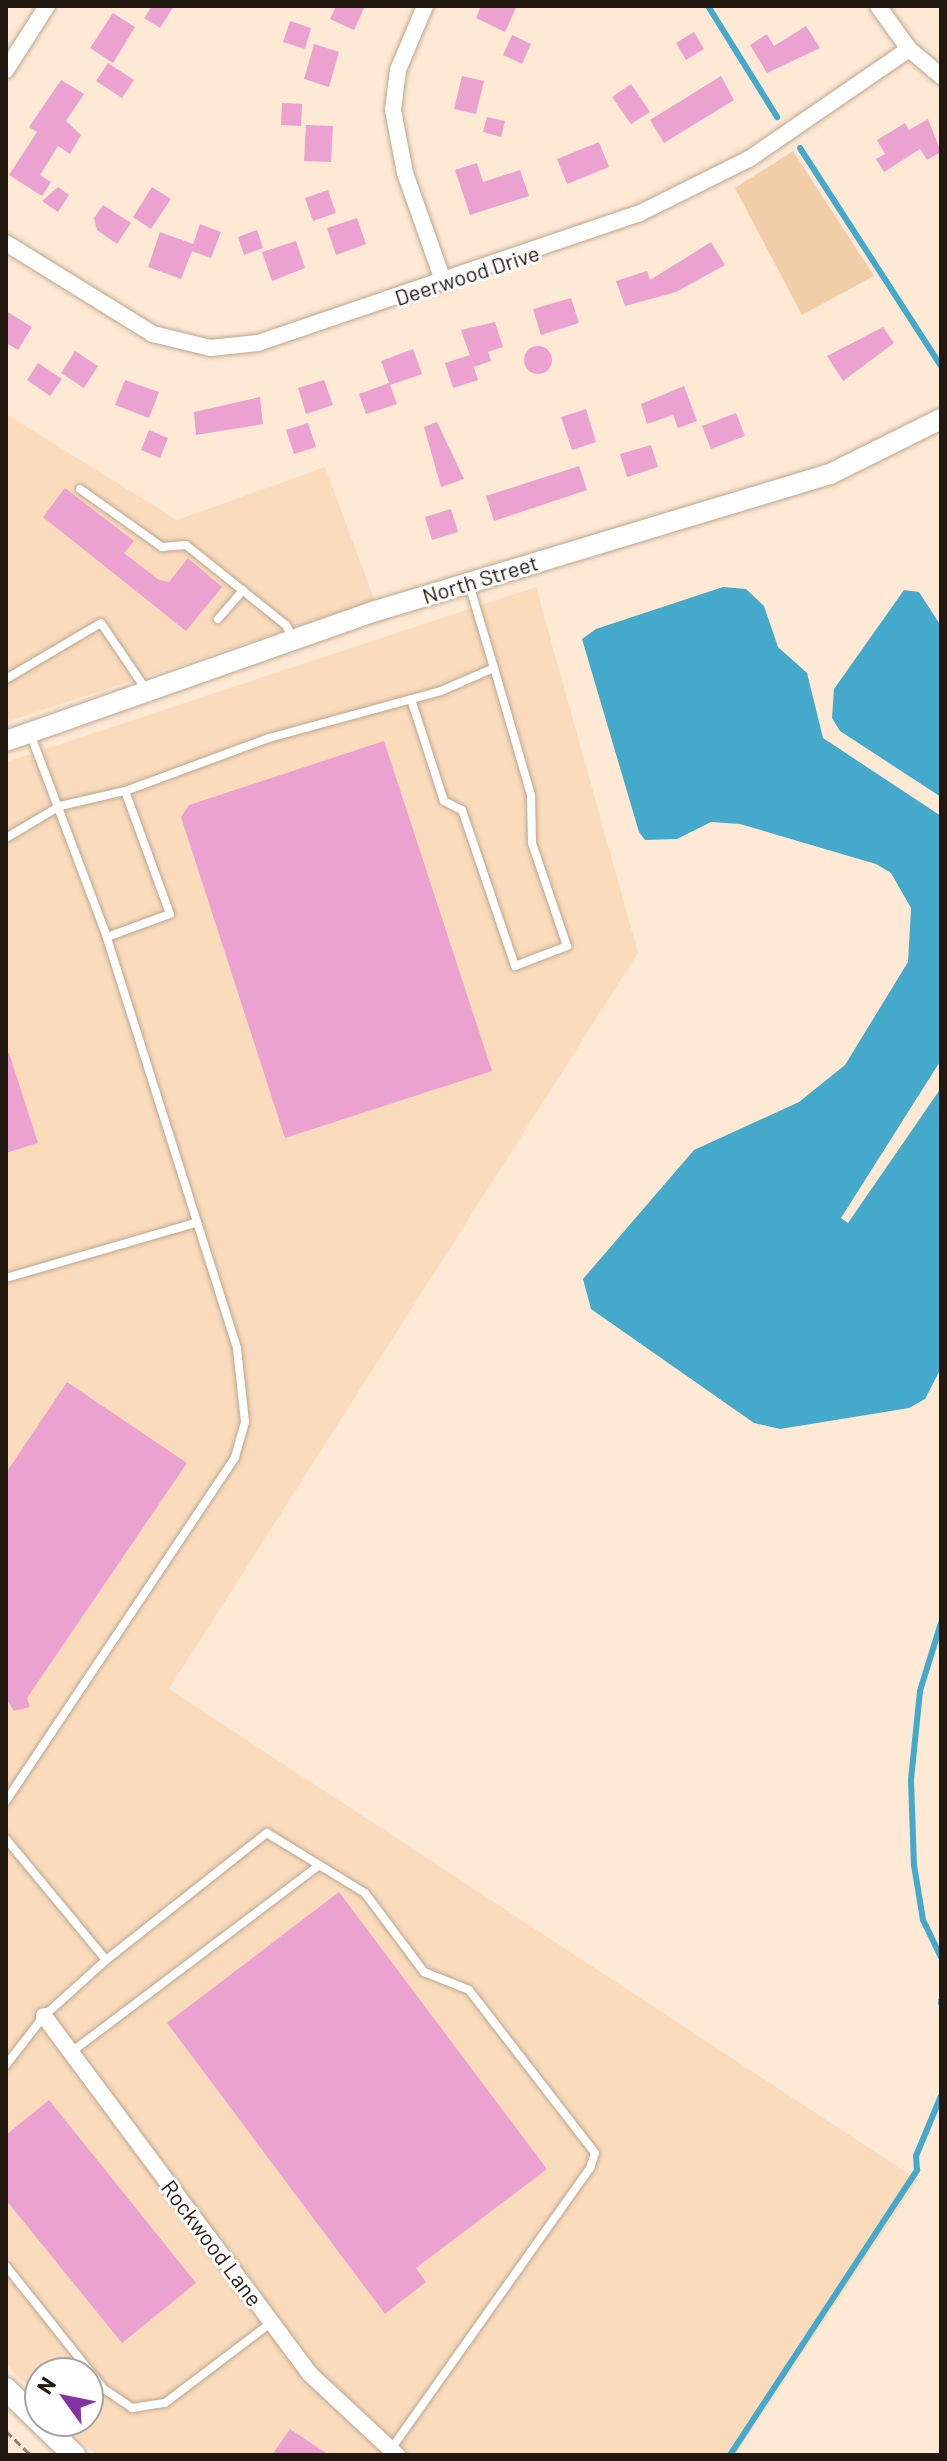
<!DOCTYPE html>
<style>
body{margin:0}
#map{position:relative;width:947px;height:2461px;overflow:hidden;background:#fde9d4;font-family:Barlow,sans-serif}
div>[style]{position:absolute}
.built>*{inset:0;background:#fadcbd}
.green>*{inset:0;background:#f2cea8}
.water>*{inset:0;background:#44a9cb}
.stream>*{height:6px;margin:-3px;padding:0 3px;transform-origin:3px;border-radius:3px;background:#44a9cb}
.building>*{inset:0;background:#eca2d0}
.round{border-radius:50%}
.path>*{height:3px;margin-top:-1.5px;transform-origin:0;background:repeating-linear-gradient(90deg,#8f8172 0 8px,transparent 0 12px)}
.roads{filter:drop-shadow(0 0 2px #bda68e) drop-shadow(0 0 2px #bda68e)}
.service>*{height:8px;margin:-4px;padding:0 4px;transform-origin:4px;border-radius:4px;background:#fff}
.minor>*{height:16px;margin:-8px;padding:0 8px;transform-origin:8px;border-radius:8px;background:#fff}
.tertiary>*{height:20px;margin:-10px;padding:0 10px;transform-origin:10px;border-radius:10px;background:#fff}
.secondary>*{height:22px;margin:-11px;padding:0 11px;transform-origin:11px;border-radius:11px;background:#fff}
span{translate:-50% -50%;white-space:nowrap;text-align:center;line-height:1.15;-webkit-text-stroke:6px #fff;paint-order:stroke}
.street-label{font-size:22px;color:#211910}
.frame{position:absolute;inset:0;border:8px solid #211910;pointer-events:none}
.north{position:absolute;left:24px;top:2357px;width:80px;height:80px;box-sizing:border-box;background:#fff;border:2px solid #a6a39f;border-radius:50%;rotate:303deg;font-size:22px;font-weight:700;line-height:32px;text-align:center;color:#211910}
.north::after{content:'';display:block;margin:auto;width:28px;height:36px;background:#8533a1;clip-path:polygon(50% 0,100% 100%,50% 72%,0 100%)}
</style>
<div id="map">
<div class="built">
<i style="clip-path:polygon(6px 414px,177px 520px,325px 467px,375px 601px,6px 722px)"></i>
<i style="clip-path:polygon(536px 587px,638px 953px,169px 1689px,918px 2180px,735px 2455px,96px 2455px,61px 2421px,88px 2421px,88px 2373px,40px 2373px,40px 2399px,6px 2364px,6px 762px)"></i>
</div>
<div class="green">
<i style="clip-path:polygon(793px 151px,874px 276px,802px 315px,735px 188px)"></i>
</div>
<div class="water">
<i style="clip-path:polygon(723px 587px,746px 589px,764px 606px,778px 647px,807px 673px,823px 738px,941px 816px,941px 1060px,841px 1218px,848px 1223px,941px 1088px,941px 1368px,925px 1399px,909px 1408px,780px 1429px,754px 1423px,591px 1309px,583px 1279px,694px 1150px,799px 1102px,845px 1065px,908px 962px,911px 908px,891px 873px,876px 864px,740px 824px,711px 822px,677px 839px,645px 840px,639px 832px,582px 639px,596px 629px)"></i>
<i style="clip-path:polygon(904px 590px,919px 592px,941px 626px,941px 797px,840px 731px,832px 718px,834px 689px)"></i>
</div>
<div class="stream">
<i style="left:708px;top:6px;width:131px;rotate:58.1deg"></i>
<i style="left:800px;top:148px;width:260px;rotate:57.1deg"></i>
<i style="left:941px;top:1623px;width:71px;rotate:107.2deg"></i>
<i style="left:920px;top:1691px;width:89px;rotate:95.8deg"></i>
<i style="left:911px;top:1780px;width:85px;rotate:88deg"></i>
<i style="left:914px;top:1865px;width:56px;rotate:80.7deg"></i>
<i style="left:923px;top:1920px;width:41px;rotate:64.1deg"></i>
<i style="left:941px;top:2001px;width:2px;rotate:90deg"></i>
<i style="left:730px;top:2455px;width:341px;rotate:-56.7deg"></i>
<i style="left:917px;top:2170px;width:14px;rotate:-94deg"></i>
<i style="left:916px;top:2156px;width:65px;rotate:-67.4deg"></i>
</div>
<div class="building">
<i style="clip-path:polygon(152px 6px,174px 6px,160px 28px,144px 18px)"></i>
<i style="clip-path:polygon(336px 6px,365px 6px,354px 30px,330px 19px)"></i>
<i style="clip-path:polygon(481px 6px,517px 6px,505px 32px,476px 18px)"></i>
<i style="clip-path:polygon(113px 13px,135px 27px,113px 63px,90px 48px)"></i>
<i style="clip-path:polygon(290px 21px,311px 28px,305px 49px,283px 42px)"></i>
<i style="clip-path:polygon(806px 26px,820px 48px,767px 73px,750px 45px,767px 34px,774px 46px)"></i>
<i style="clip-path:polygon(694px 32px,704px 49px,686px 60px,676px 43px)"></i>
<i style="clip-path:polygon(512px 35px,531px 44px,522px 64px,503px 55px)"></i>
<i style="clip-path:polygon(314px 44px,339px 52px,329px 87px,304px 79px)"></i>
<i style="clip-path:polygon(108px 63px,134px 80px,122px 98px,96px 81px)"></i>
<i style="clip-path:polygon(462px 76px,484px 81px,476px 114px,454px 109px)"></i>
<i style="clip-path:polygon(721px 76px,734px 100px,664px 143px,650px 120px)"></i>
<i style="clip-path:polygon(61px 80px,84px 94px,66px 121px,81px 135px,70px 154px,58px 146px,40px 175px,51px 182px,42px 196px,9px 175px,37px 132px,29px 127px)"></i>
<i style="clip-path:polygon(631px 84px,650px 112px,631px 124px,612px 97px)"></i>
<i style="clip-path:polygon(282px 103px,302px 104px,301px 126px,281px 125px)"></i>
<i style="clip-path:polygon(487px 117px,505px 121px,501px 137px,483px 132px)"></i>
<i style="clip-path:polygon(928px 119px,941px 152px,927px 160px,920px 149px,884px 172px,876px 159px,885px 154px,877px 140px,905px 123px,909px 130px)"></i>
<i style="clip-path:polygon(306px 125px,333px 126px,331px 162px,304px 161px)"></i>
<i style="clip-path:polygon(599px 142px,609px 167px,567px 184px,557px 159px)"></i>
<i style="clip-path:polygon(477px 163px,483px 182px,520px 170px,529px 196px,470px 215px,455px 170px)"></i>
<i style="clip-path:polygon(58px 187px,69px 195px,58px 212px,42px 201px)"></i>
<i style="clip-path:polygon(152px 187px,171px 199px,151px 229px,133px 217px)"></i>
<i style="clip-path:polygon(328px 190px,336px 213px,313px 221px,305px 198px)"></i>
<i style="clip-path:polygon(103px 205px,131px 223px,117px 244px,97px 230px,94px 218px)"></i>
<i style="clip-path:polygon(357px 218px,366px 244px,336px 255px,327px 228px)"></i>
<i style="clip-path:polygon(200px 224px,221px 232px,211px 258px,192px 251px,181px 279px,148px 267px,160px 232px,193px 244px)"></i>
<i style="clip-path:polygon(257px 230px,263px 248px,244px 255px,238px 237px)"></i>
<i style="clip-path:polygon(296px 241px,305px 268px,272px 281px,262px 252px)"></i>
<i style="clip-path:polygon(711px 242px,725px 265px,676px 292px,625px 306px,616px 281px,647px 271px,650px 280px)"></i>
<i style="clip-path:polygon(571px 298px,579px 323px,541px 335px,533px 309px)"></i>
<i style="clip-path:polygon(6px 311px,32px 327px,18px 350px,6px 343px)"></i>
<i style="clip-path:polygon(495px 322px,503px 347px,488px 352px,491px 361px,474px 367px,461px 330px)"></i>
<i style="clip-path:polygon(883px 327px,894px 343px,843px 381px,827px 356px)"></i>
<i class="round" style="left:524px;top:346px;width:28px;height:28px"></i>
<i style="clip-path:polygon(413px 349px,422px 374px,390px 385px,397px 404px,366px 414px,359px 394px,389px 383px,381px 361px)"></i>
<i style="clip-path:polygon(75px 351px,98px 366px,84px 388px,61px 373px)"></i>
<i style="clip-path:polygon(470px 355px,478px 380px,453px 388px,445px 363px)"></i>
<i style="clip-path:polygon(38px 363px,62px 379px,50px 396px,27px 380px)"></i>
<i style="clip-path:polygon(125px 380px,159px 392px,149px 418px,115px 405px)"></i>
<i style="clip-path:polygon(324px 380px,333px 405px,306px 414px,298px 388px)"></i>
<i style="clip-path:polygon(684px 386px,697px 421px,678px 428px,673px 415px,647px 424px,641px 404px)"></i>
<i style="clip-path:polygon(260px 397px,263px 424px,196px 435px,194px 412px)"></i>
<i style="clip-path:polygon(586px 409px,596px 442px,572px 450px,561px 417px)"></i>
<i style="clip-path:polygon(736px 413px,745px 436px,711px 449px,702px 426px)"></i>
<i style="clip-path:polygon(437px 422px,464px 479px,441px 487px,424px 427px)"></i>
<i style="clip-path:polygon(308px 423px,316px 447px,294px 454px,286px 430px)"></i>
<i style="clip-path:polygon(149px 430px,168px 438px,160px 458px,141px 450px)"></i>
<i style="clip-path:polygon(651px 445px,658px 467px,627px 477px,620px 454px)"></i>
<i style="clip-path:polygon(579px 466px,587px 490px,494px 521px,486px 496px)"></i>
<i style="clip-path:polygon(65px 488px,134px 541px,124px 553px,159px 580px,169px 582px,188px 558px,222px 587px,186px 631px,43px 517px)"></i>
<i style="clip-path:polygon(451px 509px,458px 532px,432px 540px,425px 517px)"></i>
<i style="clip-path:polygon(384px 741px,492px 1071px,285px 1138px,181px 817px,189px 805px)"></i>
<i style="clip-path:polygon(9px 1053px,38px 1143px,6px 1153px,6px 1054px)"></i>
<i style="clip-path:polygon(67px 1382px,187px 1463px,27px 1698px,30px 1707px,14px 1711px,6px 1698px,6px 1473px)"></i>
<i style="clip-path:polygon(339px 1892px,547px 2169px,416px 2268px,426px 2282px,385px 2314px,167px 2023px)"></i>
<i style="clip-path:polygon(49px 2100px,196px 2283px,122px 2343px,6px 2200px,6px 2135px)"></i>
<i style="clip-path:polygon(290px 2429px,329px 2455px,272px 2455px)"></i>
</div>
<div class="path">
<i style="left:6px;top:2431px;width:35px;rotate:44deg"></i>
</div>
<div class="roads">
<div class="service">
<i style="left:80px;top:489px;width:100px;rotate:35.3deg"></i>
<i style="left:162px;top:547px;width:24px;rotate:-5deg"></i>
<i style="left:186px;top:545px;width:128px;rotate:38.7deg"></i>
<i style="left:286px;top:625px;width:15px;rotate:62deg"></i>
<i style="left:218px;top:619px;width:38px;rotate:-49deg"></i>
<i style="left:6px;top:679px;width:110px;rotate:-30.5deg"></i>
<i style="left:101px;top:623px;width:82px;rotate:55.9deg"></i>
<i style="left:411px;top:699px;width:107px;rotate:72.1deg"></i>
<i style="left:444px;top:801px;width:20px;rotate:27deg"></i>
<i style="left:462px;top:810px;width:165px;rotate:71.2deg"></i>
<i style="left:515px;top:966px;width:56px;rotate:-21deg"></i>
<i style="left:567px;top:946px;width:109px;rotate:-108.8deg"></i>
<i style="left:532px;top:843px;width:48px;rotate:-91.2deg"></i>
<i style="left:531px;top:795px;width:132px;rotate:-106.2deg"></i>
<i style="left:6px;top:838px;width:63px;rotate:-30.7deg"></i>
<i style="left:60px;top:806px;width:67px;rotate:-13deg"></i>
<i style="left:125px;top:791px;width:153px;rotate:-20.2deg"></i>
<i style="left:269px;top:738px;width:178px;rotate:-15.3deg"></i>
<i style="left:441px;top:691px;width:58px;rotate:-23.5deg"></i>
<i style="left:494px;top:668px;width:88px;rotate:-106.6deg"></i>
<i style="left:107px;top:937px;width:67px;rotate:-20.1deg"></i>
<i style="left:170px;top:914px;width:131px;rotate:-110.1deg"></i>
<i style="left:6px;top:1278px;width:197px;rotate:-16.2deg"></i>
<i style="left:6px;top:1801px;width:413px;rotate:-56.3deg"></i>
<i style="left:235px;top:1457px;width:36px;rotate:-74deg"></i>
<i style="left:245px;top:1422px;width:74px;rotate:-96.2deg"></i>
<i style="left:237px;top:1348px;width:431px;rotate:-107.6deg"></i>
<i style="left:107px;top:937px;width:218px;rotate:-110.7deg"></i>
<i style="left:6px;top:1839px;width:157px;rotate:50.4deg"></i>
<i style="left:70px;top:2053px;width:311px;rotate:-37deg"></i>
<i style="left:6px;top:2065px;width:62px;rotate:-52.2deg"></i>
<i style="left:44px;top:2016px;width:84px;rotate:-42.1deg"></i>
<i style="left:106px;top:1960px;width:205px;rotate:-38.3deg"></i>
<i style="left:267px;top:1833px;width:115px;rotate:31.5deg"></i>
<i style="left:365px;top:1893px;width:99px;rotate:53.2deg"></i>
<i style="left:424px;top:1972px;width:48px;rotate:21.8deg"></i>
<i style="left:469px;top:1990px;width:206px;rotate:52.3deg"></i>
<i style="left:595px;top:2153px;width:16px;rotate:108deg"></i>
<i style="left:590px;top:2168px;width:344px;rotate:125.3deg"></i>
<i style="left:6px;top:2266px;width:157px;rotate:51.5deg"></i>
<i style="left:104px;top:2389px;width:34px;rotate:34deg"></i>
<i style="left:132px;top:2408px;width:33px;rotate:-9deg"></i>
<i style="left:165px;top:2403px;width:134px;rotate:-37.1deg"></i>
</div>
<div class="minor">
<i style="left:425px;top:6px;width:69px;rotate:112.9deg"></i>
<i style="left:398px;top:70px;width:40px;rotate:97.1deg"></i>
<i style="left:393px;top:110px;width:64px;rotate:79.2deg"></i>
<i style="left:405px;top:173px;width:117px;rotate:70.5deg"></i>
<i style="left:878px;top:6px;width:53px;rotate:54.2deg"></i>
<i style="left:909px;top:49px;width:42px;rotate:40.2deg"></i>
<i style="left:6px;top:70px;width:76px;rotate:-57.4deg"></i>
<i style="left:6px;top:243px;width:173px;rotate:31.8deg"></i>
<i style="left:153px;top:334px;width:59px;rotate:13.8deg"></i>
<i style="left:210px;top:348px;width:48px;rotate:-5.9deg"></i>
<i style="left:258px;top:343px;width:404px;rotate:-18.8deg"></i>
<i style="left:640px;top:213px;width:122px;rotate:-26.4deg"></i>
<i style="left:749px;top:159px;width:194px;rotate:-34.5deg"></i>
<i style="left:44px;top:2016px;width:446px;rotate:53.4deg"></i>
<i style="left:310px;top:2374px;width:119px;rotate:43deg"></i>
</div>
<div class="tertiary">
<i style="left:6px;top:741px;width:392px;rotate:-19.4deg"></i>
<i style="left:376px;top:611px;width:474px;rotate:-16.8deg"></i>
<i style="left:830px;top:474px;width:124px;rotate:-26.4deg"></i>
</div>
<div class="secondary">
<i style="left:6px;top:2389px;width:95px;rotate:44.1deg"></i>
</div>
</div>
<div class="street-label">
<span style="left:467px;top:275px;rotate:-18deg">Deerwood Drive</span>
<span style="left:480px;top:579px;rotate:-17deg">North Street</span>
<span style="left:212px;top:2243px;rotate:53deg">Rockwood Lane</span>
</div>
<div class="frame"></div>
<div class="north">N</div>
</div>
